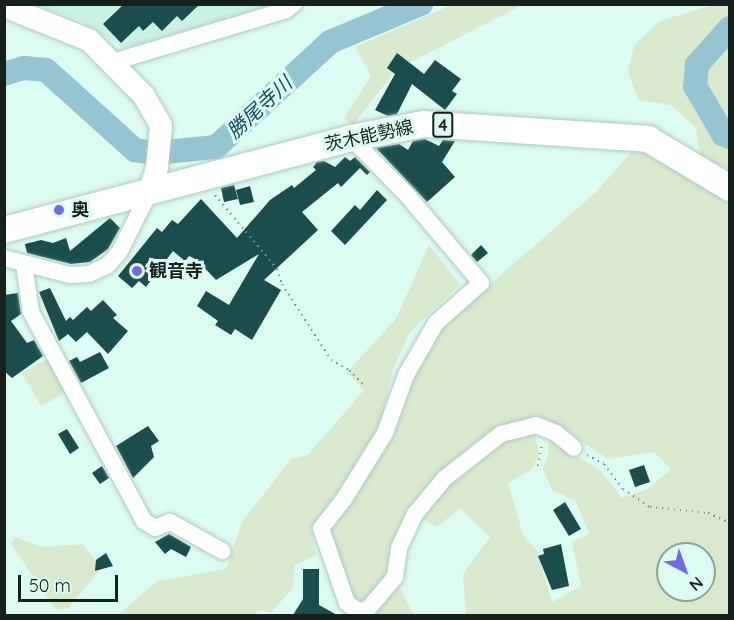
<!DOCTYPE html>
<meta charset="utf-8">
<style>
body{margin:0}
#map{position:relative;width:734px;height:620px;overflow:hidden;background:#dcfbf1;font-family:Quicksand,"Noto Sans JP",sans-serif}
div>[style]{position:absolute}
.built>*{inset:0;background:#c9f2e5}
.green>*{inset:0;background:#d9e9cd}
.river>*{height:24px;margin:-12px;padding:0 12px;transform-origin:12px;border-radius:12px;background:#96c4d1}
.building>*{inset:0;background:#1c4d4d}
.path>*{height:2px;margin-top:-1px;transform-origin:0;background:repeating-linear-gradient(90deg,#7c918b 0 1.5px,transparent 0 6px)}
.roads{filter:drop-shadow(0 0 2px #accbc1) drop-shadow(0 0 2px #accbc1)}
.street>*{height:16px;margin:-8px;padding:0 8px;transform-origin:8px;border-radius:8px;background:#fff}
.secondary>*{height:22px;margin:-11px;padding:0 11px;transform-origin:11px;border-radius:11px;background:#fff}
.primary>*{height:26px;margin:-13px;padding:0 13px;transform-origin:13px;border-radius:13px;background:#fff}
.dots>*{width:16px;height:16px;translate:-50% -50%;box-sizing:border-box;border:3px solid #dcfbf1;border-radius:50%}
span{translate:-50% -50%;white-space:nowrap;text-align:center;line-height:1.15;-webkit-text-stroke:6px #dcfbf1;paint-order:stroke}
.shield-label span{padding:2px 4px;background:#dcfbf1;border:2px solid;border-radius:4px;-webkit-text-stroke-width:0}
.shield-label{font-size:16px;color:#16211e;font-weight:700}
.street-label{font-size:18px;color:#16211e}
.poi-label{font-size:18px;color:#16211e;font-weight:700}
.left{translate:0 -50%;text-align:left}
.water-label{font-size:20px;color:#0e4f5e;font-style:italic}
.frame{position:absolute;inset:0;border:6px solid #16211e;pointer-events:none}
.north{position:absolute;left:656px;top:542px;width:60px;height:60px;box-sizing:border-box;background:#dcfbf1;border:2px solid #8da49d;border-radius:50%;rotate:139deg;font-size:16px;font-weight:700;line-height:24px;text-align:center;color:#16211e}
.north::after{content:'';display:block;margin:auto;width:21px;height:27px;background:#716ae5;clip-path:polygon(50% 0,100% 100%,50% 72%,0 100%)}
.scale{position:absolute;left:18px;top:575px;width:100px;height:27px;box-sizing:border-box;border:3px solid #16211e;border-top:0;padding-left:8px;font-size:18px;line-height:21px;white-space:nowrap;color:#16211e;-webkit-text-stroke:4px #dcfbf1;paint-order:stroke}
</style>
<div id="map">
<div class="built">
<i style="clip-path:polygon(36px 5px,273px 5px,124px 48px,79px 20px)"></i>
</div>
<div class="green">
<i style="clip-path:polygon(451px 5px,522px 5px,411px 62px,394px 61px,391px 76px,353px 125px,344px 118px,371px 76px,355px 47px)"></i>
<i style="clip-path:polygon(713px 5px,729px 5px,729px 23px,694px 64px,691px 86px,719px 135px,729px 140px,729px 168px,701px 161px,696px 128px,671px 105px,638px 100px,628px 72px,634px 45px,660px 21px)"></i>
<i style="clip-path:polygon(729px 37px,729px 129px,702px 85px,703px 68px)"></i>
<i style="clip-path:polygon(evenodd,631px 153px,660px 153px,718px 196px,729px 199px,729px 615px,466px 615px,463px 574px,490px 537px,460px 508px,437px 527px,422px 518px,448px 482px,503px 439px,533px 430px,537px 442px,539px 454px,532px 469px,508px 483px,523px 535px,537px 550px,552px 602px,581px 586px,572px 542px,589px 534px,576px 501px,552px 490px,543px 469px,549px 453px,548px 439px,600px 470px,622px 498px,648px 489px,671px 469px,654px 452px,608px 459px,562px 428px,537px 417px,501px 425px,441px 473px,388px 577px,362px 603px,352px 597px,329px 527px,443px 325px,594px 194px,631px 153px,668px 554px,704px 554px,704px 590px,668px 590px,668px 554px)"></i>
<i style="clip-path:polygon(429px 245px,460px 284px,409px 333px,393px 370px,379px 431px,312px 528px,316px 555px,295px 565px,293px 588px,271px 613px,261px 610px,250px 616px,116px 616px,158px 581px,226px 569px,242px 522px,291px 459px,308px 455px,364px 390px,347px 372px,396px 319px)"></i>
<i style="clip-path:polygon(49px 358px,68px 391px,41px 406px,22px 373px)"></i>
<i style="clip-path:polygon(15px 537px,42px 547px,83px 544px,101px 568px,69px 608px,56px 610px,11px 544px)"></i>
<i style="clip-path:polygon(397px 583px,414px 615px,360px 616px)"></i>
</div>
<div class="river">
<i style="left:730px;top:28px;width:50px;rotate:131.7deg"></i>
<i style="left:697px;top:65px;width:21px;rotate:95deg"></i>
<i style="left:695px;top:86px;width:56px;rotate:59.7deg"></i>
<i style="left:723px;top:134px;width:8px;rotate:23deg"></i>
<i style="left:4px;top:74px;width:21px;rotate:-17deg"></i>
<i style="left:24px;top:68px;width:22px;rotate:5deg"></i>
<i style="left:46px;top:70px;width:120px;rotate:42deg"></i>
<i style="left:135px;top:150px;width:20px;rotate:9deg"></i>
<i style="left:155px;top:153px;width:61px;rotate:-5.6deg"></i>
<i style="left:216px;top:147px;width:155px;rotate:-42.6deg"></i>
<i style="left:330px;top:42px;width:99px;rotate:-22.7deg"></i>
</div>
<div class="building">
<i style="clip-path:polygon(124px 4px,200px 4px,182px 21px,177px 16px,162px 31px,153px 22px,143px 31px,139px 26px,121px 43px,103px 24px)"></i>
<i style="clip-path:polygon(397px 53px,424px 74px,435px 60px,461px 79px,452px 91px,457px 94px,445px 110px,412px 84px,397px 114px,388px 116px,375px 110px,395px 74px,387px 68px)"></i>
<i style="clip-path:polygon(425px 139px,439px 146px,443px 140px,455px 141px,442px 162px,455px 177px,427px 202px,376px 148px,399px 144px,408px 150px,413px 141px)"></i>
<i style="clip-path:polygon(345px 157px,350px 161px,355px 157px,370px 172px,367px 175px,360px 168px,341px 187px,338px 183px,302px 212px,318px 230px,264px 280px,281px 290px,252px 340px,235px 329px,231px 335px,215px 325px,218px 321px,197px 306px,206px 291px,229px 305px,259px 254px,216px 280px,197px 260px,189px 256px,185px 261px,173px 251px,146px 287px,139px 281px,132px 288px,118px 276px,157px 228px,162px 232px,172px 220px,178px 224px,201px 199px,237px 238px,270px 200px,292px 185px,294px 188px,316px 170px,313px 167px,317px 162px,324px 161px,335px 167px)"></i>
<i style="clip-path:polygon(234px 185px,238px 199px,224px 202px,221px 188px)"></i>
<i style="clip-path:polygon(250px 186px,254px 202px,240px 205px,236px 190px)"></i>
<i style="clip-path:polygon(377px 190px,387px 200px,345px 245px,331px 231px,355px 205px,360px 210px)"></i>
<i style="clip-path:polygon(110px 218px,120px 228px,108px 249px,90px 262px,71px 264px,27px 253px,25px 244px,41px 240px,53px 243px,66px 238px,70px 251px)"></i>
<i style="clip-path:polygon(481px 245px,488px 253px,477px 262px,471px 255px)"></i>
<i style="clip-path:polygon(50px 288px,66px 321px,70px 317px,73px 320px,87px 307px,91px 311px,103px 300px,117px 315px,113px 318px,128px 331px,108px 354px,87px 332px,76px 342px,68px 334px,59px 341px,39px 292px)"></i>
<i style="clip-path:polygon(18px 293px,21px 314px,11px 321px,27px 343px,34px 340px,43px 356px,12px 378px,4px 371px,4px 295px)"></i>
<i style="clip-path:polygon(100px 352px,109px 368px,81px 383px,69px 361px,77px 357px,80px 362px)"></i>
<i style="clip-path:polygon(148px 426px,159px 441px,151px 446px,154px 457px,133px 478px,116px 446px)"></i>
<i style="clip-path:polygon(67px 429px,79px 448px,70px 454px,58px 434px)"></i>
<i style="clip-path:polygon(644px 465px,650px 482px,635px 487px,629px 470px)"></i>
<i style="clip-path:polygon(102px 466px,109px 478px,100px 484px,92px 473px)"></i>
<i style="clip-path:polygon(565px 502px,581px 529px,569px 536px,553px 510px)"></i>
<i style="clip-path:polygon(169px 534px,191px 547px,186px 557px,171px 549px,165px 554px,155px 542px)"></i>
<i style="clip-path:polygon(561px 544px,569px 586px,552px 590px,538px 556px,544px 554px,543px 549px)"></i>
<i style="clip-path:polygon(106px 553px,113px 566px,95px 571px,96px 560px)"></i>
<i style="clip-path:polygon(303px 569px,319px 569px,319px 605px,337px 615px,293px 615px,303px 599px)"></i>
</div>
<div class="path">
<i style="left:215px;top:195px;width:97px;rotate:50deg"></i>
<i style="left:277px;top:269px;width:16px;rotate:72deg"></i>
<i style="left:282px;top:284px;width:90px;rotate:57.2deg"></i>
<i style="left:331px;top:360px;width:21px;rotate:29deg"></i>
<i style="left:349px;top:370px;width:20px;rotate:45deg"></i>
<i style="left:587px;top:455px;width:19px;rotate:28deg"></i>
<i style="left:604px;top:464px;width:31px;rotate:53deg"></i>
<i style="left:623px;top:489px;width:32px;rotate:34deg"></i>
<i style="left:650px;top:507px;width:58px;rotate:5.9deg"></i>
<i style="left:708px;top:513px;width:24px;rotate:24deg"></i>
<i style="left:538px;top:466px;width:23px;rotate:-80deg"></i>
</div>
<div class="roads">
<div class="street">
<i style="left:113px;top:62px;width:181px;rotate:-16.7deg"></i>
<i style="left:286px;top:10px;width:10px;rotate:-37deg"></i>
<i style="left:351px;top:138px;width:80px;rotate:45.5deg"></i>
<i style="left:407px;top:195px;width:115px;rotate:49.9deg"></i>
<i style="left:481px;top:283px;width:60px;rotate:138.4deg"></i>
<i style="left:436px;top:323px;width:60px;rotate:120deg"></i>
<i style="left:406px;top:375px;width:62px;rotate:109.9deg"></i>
<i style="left:385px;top:433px;width:78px;rotate:121.8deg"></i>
<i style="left:344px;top:499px;width:37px;rotate:128deg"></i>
<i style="left:321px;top:528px;width:79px;rotate:70.9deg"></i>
<i style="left:347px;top:603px;width:14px;rotate:36deg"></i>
<i style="left:358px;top:611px;width:10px;rotate:-11deg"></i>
<i style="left:368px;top:609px;width:42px;rotate:-49.8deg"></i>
<i style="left:395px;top:577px;width:29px;rotate:-82deg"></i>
<i style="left:399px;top:548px;width:38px;rotate:-65deg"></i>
<i style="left:415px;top:514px;width:47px;rotate:-50.2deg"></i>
<i style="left:445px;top:478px;width:71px;rotate:-38.2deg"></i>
<i style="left:501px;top:434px;width:36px;rotate:-14deg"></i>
<i style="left:536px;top:425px;width:22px;rotate:22deg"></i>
<i style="left:556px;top:433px;width:23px;rotate:40deg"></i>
<i style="left:4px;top:258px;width:68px;rotate:14.4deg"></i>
<i style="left:70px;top:275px;width:19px;rotate:-3deg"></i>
<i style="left:89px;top:274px;width:21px;rotate:-25deg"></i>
<i style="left:108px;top:265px;width:18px;rotate:-49deg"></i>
<i style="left:120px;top:251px;width:67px;rotate:-63.4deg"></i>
<i style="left:24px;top:264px;width:49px;rotate:81.7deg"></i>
<i style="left:31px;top:312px;width:238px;rotate:61.6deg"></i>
<i style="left:144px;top:521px;width:13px;rotate:32deg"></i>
<i style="left:155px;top:528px;width:16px;rotate:-22deg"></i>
<i style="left:170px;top:522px;width:60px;rotate:29.1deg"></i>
</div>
<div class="secondary">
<i style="left:4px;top:6px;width:92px;rotate:21.8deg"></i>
<i style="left:89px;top:40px;width:78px;rotate:45.5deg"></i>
<i style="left:144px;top:96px;width:34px;rotate:60deg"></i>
<i style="left:161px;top:126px;width:41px;rotate:95.6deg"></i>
<i style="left:157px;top:167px;width:25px;rotate:106deg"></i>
</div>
<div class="primary">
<i style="left:4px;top:230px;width:359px;rotate:-14.8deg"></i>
<i style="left:351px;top:138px;width:74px;rotate:-10.9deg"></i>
<i style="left:424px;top:124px;width:225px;rotate:3.8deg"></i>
<i style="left:648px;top:139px;width:96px;rotate:30.9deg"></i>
</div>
</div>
<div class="dots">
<i style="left:59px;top:210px;background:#716ae5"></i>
<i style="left:137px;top:271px;background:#716ae5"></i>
</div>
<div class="shield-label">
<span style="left:443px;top:125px">4</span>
</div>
<div class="street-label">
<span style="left:369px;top:136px;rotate:-12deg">茨木能勢線</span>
</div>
<div class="poi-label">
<span class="left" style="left:71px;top:210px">奥</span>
<span class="left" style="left:149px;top:271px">観音寺</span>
</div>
<div class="water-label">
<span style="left:259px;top:107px;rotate:-43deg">勝尾寺川</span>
</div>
<div class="frame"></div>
<div class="north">N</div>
<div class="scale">50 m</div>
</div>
